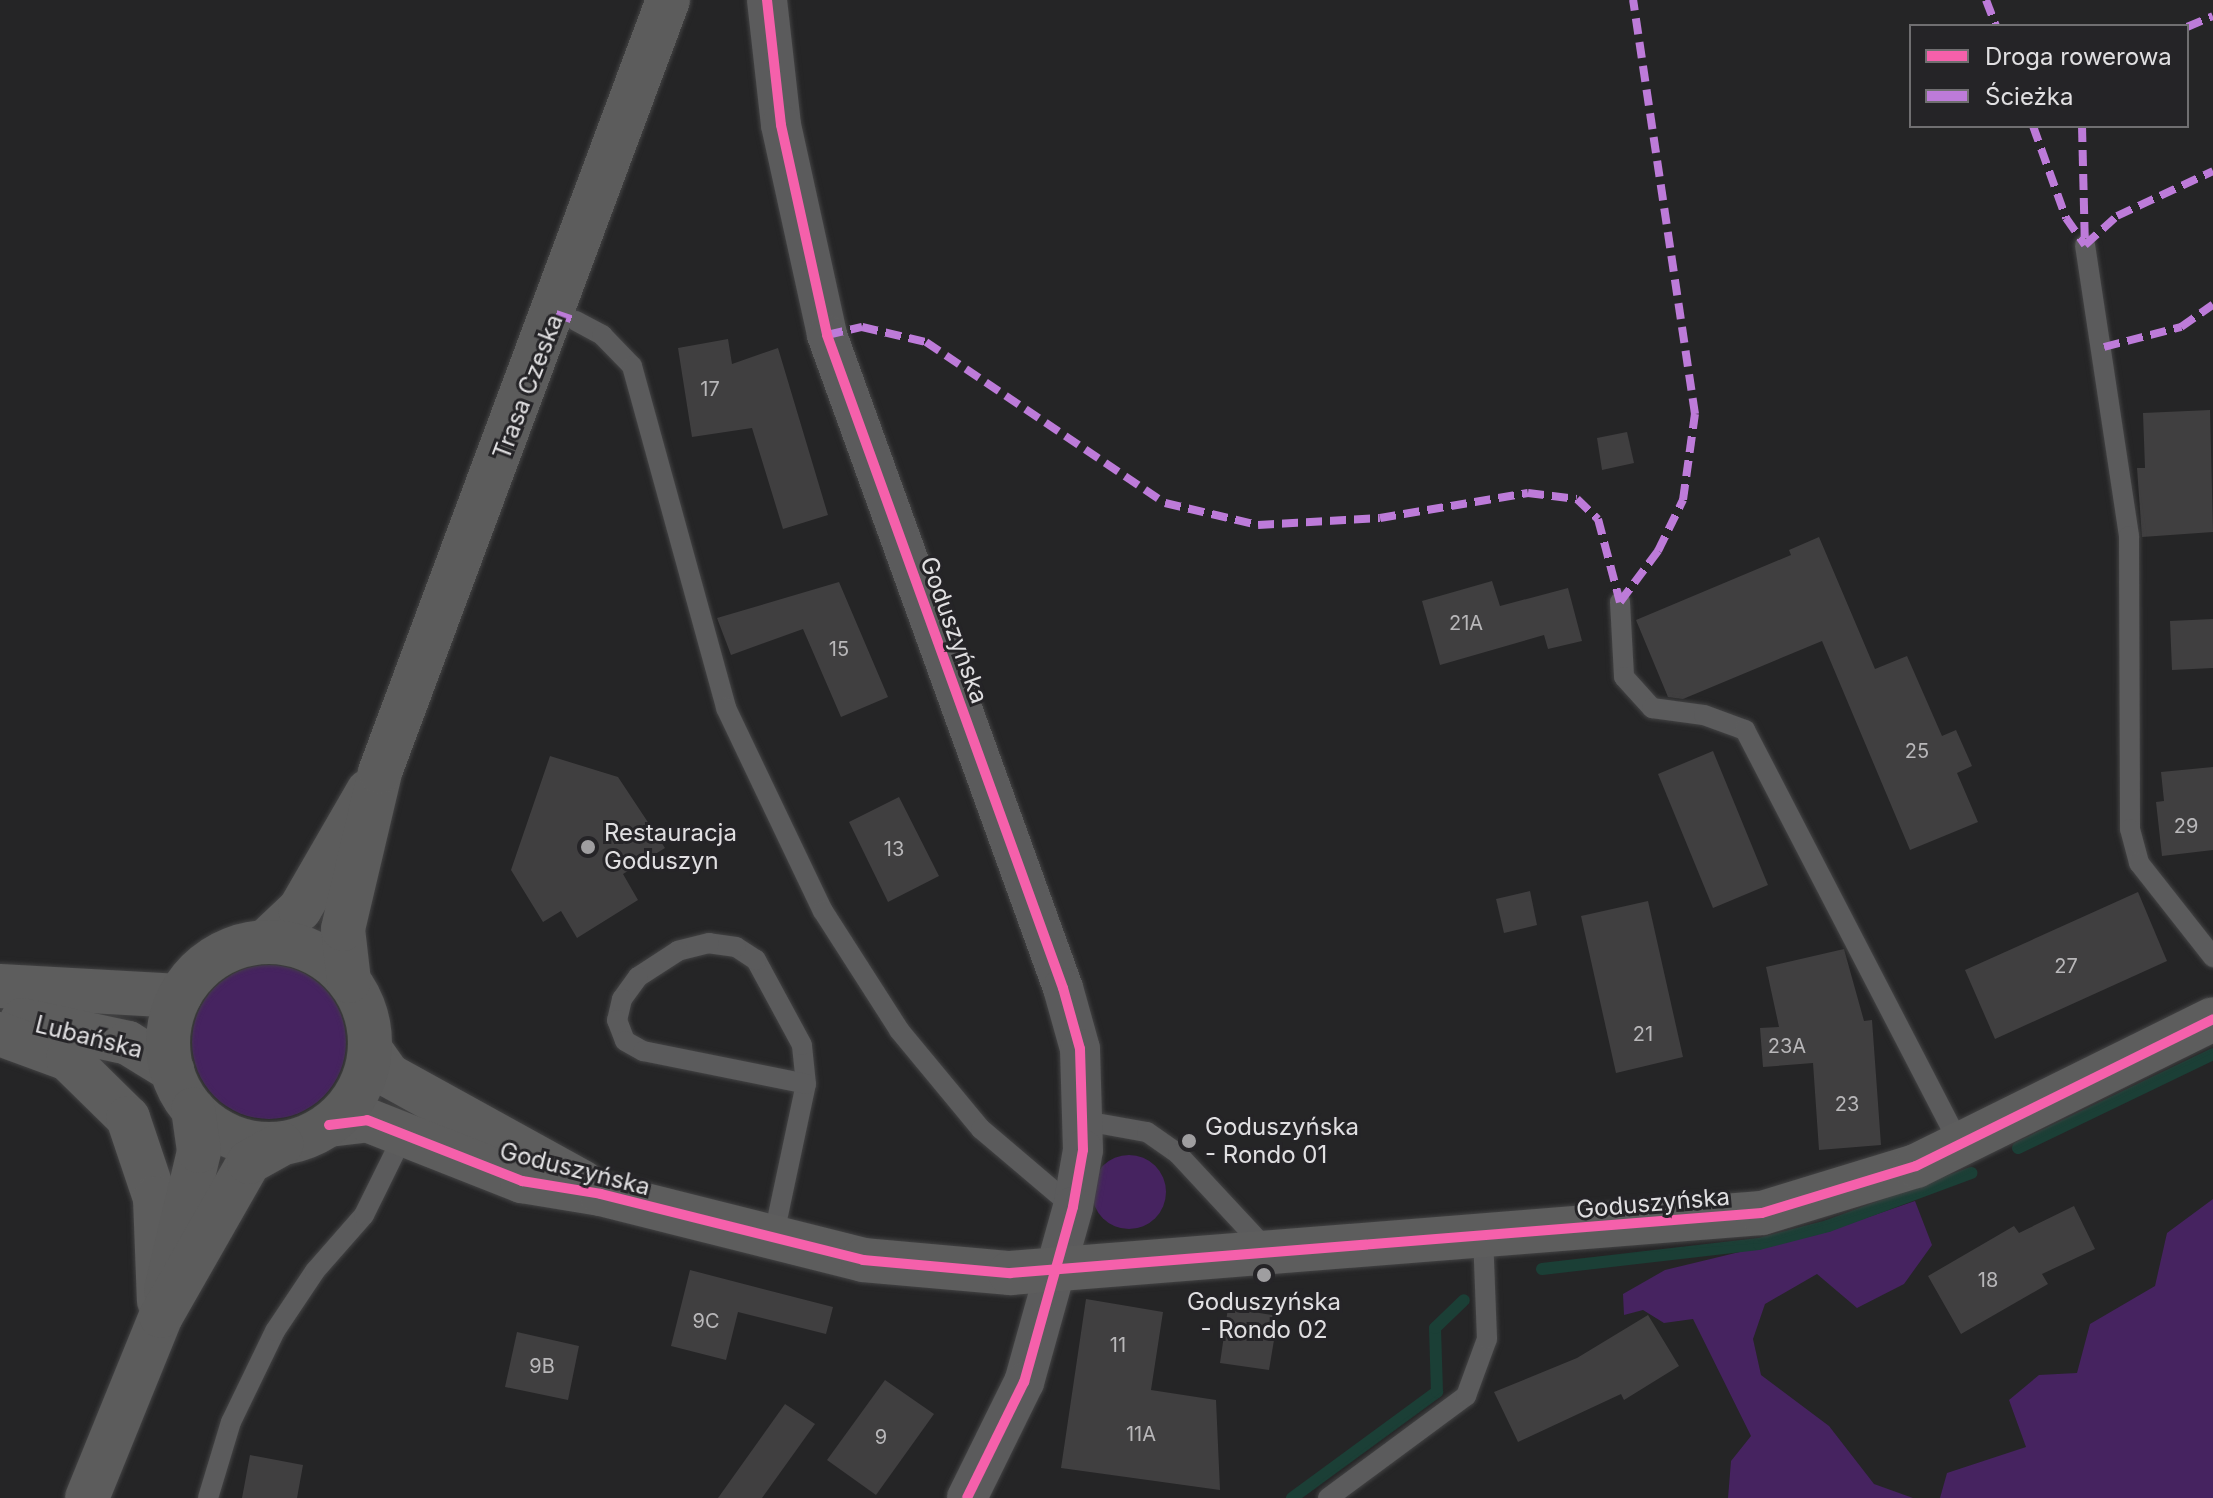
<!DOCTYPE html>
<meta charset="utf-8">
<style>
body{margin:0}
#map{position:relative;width:2213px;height:1498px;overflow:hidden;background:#252526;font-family:Inter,sans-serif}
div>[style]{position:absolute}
.green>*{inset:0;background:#462360}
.round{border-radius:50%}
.stream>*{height:12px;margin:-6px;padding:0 6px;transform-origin:6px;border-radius:6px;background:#1b3f36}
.building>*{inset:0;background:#403f40}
.roads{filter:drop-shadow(0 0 2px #434344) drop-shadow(0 0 2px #434344)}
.lane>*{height:20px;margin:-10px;padding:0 10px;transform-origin:10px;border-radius:10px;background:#5b5b5c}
.street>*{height:40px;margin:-20px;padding:0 20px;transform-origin:20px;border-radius:20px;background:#5b5b5c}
.secondary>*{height:44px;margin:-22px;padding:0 22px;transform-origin:22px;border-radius:22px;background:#5d5d5d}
.primary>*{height:44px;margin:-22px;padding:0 22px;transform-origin:22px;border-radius:22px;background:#5c5c5c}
.primary>.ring{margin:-22px;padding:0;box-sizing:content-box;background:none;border:44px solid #5c5c5c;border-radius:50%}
.quiet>*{height:8px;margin-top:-4px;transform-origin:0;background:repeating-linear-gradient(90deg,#bd7bd9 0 16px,transparent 0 24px)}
.cycleway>*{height:10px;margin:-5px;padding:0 5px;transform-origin:5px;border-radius:5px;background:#f560ab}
.dots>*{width:22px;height:22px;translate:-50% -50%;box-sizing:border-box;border:4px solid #252427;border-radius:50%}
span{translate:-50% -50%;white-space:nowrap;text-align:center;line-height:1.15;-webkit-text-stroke:6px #252427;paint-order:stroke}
.number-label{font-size:20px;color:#b8b7b9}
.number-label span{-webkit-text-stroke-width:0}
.street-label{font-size:24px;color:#e0dfe1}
.poi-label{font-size:24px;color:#e0dfe1}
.left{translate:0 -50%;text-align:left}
.legend{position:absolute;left:1909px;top:24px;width:280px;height:104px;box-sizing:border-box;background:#252427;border:2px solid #706f71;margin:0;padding:10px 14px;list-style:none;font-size:24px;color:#e0dfe1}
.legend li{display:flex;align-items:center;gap:16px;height:40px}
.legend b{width:40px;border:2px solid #706f71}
</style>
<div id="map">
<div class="green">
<i class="round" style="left:192px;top:965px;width:154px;height:154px"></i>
<i class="round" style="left:1092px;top:1155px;width:74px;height:74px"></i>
<i style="clip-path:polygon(2213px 1199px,2213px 1498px,1940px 1498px,1947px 1473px,2026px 1447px,2009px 1400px,2039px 1375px,2077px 1373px,2090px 1324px,2155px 1286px,2167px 1233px)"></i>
<i style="clip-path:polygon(1915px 1201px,1932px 1245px,1904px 1284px,1857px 1308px,1817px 1274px,1765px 1304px,1753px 1339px,1761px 1375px,1829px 1426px,1874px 1484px,1913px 1498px,1728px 1498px,1731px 1461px,1751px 1436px,1693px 1319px,1664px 1323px,1643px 1310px,1624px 1315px,1623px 1294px,1665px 1270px,1831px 1230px)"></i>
</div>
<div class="stream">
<i style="left:2018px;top:1148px;width:216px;rotate:-25.7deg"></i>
<i style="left:1542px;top:1269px;width:218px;rotate:-6.6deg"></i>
<i style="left:1759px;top:1244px;width:71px;rotate:-14.6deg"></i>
<i style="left:1828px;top:1226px;width:153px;rotate:-20.3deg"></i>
<i style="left:1292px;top:1498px;width:180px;rotate:-36.2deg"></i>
<i style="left:1437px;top:1392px;width:64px;rotate:-91.8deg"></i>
<i style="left:1435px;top:1328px;width:40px;rotate:-44deg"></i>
</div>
<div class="building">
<i style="clip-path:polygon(728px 339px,732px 364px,778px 348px,828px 515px,783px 529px,752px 428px,692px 437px,678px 348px)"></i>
<i style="clip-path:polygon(2210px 410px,2213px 532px,2142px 537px,2137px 468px,2145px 468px,2143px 413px)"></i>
<i style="clip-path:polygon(1627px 432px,1634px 463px,1602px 470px,1597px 438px)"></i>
<i style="clip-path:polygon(1819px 537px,1875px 669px,1907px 656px,1942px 736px,1956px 730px,1972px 766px,1957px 773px,1978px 822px,1910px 850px,1822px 641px,1683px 699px,1668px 697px,1636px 620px,1791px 555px,1789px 550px)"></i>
<i style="clip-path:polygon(1492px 581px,1500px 606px,1568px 588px,1582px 641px,1548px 649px,1544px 635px,1440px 665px,1422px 601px)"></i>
<i style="clip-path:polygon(839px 582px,888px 697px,841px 717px,803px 629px,731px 655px,717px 618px)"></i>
<i style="clip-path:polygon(2213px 619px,2213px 668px,2172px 670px,2170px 621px)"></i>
<i style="clip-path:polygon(1713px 751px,1768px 885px,1713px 908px,1658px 774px)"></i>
<i style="clip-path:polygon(550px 756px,618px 777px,665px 848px,623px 874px,638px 900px,577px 938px,561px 911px,543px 922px,511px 870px)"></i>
<i style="clip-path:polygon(2213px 767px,2213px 850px,2162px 856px,2156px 802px,2164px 801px,2161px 772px)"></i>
<i style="clip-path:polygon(899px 797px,939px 876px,888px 902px,849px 822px)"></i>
<i style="clip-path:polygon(1530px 891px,1537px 925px,1504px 933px,1496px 899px)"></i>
<i style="clip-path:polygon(2138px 892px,2167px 961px,1995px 1039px,1965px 970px)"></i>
<i style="clip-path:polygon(1648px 901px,1683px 1057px,1616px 1073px,1581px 916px)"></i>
<i style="clip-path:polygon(1844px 949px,1864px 1021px,1872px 1020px,1881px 1145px,1819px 1150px,1813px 1063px,1763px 1067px,1760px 1028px,1779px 1027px,1766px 967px)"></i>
<i style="clip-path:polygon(2074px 1206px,2095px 1249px,2042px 1274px,2048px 1284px,1961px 1334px,1928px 1276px,2014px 1226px,2019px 1233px)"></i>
<i style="clip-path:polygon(690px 1270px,833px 1307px,826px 1334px,738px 1312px,726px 1360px,671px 1346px)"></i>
<i style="clip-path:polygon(1086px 1299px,1163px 1312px,1151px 1390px,1216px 1400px,1220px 1490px,1061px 1468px)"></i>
<i style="clip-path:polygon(1228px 1308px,1278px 1316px,1269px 1370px,1220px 1363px)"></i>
<i style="clip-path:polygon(1648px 1315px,1679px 1366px,1624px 1400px,1621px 1394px,1518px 1442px,1494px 1392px,1577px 1358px)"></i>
<i style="clip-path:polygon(517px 1332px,579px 1346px,568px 1400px,505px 1387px)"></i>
<i style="clip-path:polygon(885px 1380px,934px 1414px,876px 1495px,827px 1460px)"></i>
<i style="clip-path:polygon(785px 1404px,815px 1424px,762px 1498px,718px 1498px)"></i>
<i style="clip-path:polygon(250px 1455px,303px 1465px,297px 1498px,242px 1498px)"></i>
</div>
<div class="roads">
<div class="lane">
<i style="left:2085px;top:245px;width:294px;rotate:81.4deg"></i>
<i style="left:2129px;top:536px;width:293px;rotate:89.8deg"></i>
<i style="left:2130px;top:829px;width:35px;rotate:75deg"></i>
<i style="left:2139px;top:863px;width:120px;rotate:51.8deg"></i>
<i style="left:576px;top:321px;width:30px;rotate:28deg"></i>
<i style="left:602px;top:335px;width:43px;rotate:45.9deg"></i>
<i style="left:632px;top:366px;width:355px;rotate:74.6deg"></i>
<i style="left:726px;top:708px;width:225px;rotate:64.5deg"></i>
<i style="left:823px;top:911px;width:141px;rotate:57.4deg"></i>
<i style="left:899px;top:1030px;width:129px;rotate:50.4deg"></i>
<i style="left:981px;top:1129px;width:121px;rotate:40.3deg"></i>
<i style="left:1620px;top:602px;width:75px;rotate:86.9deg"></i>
<i style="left:1624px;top:677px;width:42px;rotate:47.9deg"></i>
<i style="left:1652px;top:708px;width:52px;rotate:7.7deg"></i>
<i style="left:1704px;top:715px;width:44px;rotate:20.1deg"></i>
<i style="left:1745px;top:730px;width:466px;rotate:62.6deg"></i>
<i style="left:1085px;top:1121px;width:63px;rotate:10.1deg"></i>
<i style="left:1147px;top:1132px;width:38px;rotate:35deg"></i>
<i style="left:1178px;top:1154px;width:134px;rotate:47.1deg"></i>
<i style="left:773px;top:1239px;width:158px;rotate:-78deg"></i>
<i style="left:806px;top:1084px;width:39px;rotate:-96deg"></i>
<i style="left:802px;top:1045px;width:97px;rotate:-118.4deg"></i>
<i style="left:756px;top:960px;width:24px;rotate:-147deg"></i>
<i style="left:736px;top:947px;width:27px;rotate:-172deg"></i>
<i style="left:709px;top:943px;width:32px;rotate:166deg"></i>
<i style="left:678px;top:951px;width:48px;rotate:147deg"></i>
<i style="left:638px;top:977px;width:27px;rotate:126deg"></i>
<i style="left:622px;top:999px;width:22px;rotate:103deg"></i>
<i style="left:617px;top:1020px;width:22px;rotate:69deg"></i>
<i style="left:625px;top:1041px;width:21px;rotate:29deg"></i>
<i style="left:643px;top:1051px;width:166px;rotate:11.4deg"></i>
<i style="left:208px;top:1498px;width:79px;rotate:-73.2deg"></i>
<i style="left:231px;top:1422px;width:101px;rotate:-64.2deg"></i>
<i style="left:275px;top:1331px;width:72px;rotate:-56.3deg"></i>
<i style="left:315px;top:1271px;width:74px;rotate:-48.8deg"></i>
<i style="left:364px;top:1215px;width:93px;rotate:-63.7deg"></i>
<i style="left:1328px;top:1498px;width:172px;rotate:-36.5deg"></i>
<i style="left:1466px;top:1396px;width:61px;rotate:-69.8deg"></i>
<i style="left:1487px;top:1339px;width:103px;rotate:-92.2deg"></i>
</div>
<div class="street">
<i style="left:767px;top:0;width:126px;rotate:83.6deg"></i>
<i style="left:781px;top:125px;width:215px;rotate:77.6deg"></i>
<i style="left:827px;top:335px;width:694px;rotate:70.13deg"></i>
<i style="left:1063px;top:988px;width:63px;rotate:74.4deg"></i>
<i style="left:1080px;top:1049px;width:101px;rotate:88.3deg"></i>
<i style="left:1083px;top:1150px;width:58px;rotate:100deg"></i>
<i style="left:1073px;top:1207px;width:182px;rotate:105.6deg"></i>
<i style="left:1024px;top:1382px;width:129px;rotate:116.2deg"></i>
</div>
<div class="secondary">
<i style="left:0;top:986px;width:180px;rotate:3.2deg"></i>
<i style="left:22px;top:1020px;width:108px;rotate:12.2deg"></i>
<i style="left:128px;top:1043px;width:52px;rotate:31.5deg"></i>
<i style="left:0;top:1034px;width:72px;rotate:20.2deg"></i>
<i style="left:68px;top:1059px;width:84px;rotate:44.5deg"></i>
<i style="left:128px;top:1118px;width:84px;rotate:71.4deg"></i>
<i style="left:155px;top:1198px;width:103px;rotate:87.8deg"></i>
<i style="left:370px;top:1049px;width:32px;rotate:55deg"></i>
<i style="left:388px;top:1075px;width:222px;rotate:28.9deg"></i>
<i style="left:329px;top:1125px;width:38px;rotate:-7deg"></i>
<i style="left:367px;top:1120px;width:167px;rotate:21.5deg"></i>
<i style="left:522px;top:1181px;width:80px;rotate:9.3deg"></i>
<i style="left:601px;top:1194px;width:270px;rotate:14.1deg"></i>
<i style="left:863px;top:1260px;width:148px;rotate:5.1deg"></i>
<i style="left:1010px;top:1273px;width:754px;rotate:-4.56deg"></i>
<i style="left:1762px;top:1213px;width:161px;rotate:-17deg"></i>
<i style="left:1916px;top:1166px;width:331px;rotate:-26.3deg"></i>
</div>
<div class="primary">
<i style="left:265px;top:942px;width:48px;rotate:-43.3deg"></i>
<i style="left:300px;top:909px;width:136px;rotate:-60deg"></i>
<i class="ring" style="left:168px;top:942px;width:158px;height:158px"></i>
<i style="left:349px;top:981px;width:52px;rotate:-96.6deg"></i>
<i style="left:343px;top:929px;width:161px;rotate:-76.7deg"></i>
<i style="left:380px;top:772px;width:824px;rotate:-69.54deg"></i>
<i style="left:166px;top:1290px;width:143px;rotate:-76.6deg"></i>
<i style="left:199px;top:1151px;width:42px;rotate:-98.1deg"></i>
<i style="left:87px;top:1498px;width:196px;rotate:-67.9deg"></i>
<i style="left:161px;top:1316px;width:177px;rotate:-60.3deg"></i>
<i style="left:249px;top:1162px;width:37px;rotate:-29deg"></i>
</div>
</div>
<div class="quiet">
<i style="left:1986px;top:0;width:28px;rotate:69deg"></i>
<i style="left:2187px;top:27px;width:28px;rotate:-23deg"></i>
<i style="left:2033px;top:126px;width:98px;rotate:70.3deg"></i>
<i style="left:2066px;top:218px;width:33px;rotate:55deg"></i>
<i style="left:2082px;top:126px;width:119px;rotate:88.6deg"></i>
<i style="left:2085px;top:245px;width:43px;rotate:-42.2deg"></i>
<i style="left:2117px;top:216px;width:106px;rotate:-25.1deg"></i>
<i style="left:556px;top:314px;width:21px;rotate:19deg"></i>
<i style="left:827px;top:335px;width:36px;rotate:-13deg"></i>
<i style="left:862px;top:327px;width:66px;rotate:13.2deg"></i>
<i style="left:926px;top:342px;width:288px;rotate:34deg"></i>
<i style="left:1165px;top:503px;width:96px;rotate:13.3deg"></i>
<i style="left:1258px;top:525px;width:122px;rotate:-3.3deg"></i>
<i style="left:1380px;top:518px;width:150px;rotate:-9.6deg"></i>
<i style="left:1528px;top:493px;width:49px;rotate:7deg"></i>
<i style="left:1577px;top:499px;width:29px;rotate:44deg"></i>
<i style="left:1598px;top:519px;width:86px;rotate:75.2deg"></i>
<i style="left:2104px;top:347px;width:80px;rotate:-14.6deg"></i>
<i style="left:2181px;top:327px;width:39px;rotate:-35deg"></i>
<i style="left:1620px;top:602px;width:64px;rotate:-53.3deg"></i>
<i style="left:1658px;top:551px;width:57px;rotate:-63.9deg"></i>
<i style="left:1683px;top:500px;width:87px;rotate:-82.1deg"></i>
<i style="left:1695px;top:414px;width:419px;rotate:-98.5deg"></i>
</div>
<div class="cycleway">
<i style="left:767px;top:0;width:126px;rotate:83.6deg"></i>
<i style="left:781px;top:125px;width:215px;rotate:77.6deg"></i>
<i style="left:827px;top:335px;width:694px;rotate:70.13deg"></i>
<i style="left:1063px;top:988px;width:63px;rotate:74.4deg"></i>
<i style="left:1080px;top:1049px;width:101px;rotate:88.3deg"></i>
<i style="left:1083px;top:1150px;width:58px;rotate:100deg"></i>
<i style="left:1073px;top:1207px;width:182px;rotate:105.6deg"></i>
<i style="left:1024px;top:1382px;width:129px;rotate:116.2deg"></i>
<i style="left:329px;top:1125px;width:38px;rotate:-7deg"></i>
<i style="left:367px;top:1120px;width:167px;rotate:21.5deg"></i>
<i style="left:522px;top:1181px;width:80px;rotate:9.3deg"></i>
<i style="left:601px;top:1194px;width:270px;rotate:14.1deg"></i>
<i style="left:863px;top:1260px;width:148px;rotate:5.1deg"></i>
<i style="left:1010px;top:1273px;width:754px;rotate:-4.56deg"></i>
<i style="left:1762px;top:1213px;width:161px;rotate:-17deg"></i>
<i style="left:1916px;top:1166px;width:331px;rotate:-26.3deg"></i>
</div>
<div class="dots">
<i style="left:588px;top:847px;background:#9f9ea0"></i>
<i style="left:1189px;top:1141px;background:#9f9ea0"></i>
<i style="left:1264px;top:1275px;background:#9f9ea0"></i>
</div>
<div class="number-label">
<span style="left:710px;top:389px">17</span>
<span style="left:1466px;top:623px">21A</span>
<span style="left:839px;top:649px">15</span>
<span style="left:1917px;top:751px">25</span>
<span style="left:2186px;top:826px">29</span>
<span style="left:894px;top:849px">13</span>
<span style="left:2066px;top:966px">27</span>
<span style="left:1643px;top:1034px">21</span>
<span style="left:1787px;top:1046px">23A</span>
<span style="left:1847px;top:1104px">23</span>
<span style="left:1988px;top:1280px">18</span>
<span style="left:706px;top:1321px">9C</span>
<span style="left:1118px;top:1345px">11</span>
<span style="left:542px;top:1366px">9B</span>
<span style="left:1141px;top:1434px">11A</span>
<span style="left:881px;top:1437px">9</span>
</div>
<div class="street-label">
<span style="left:528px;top:387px;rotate:-69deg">Trasa Czeska</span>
<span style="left:954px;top:630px;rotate:70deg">Goduszyńska</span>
<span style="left:89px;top:1037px;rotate:14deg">Lubańska</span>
<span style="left:575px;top:1169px;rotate:14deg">Goduszyńska</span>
<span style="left:1653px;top:1203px;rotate:-5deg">Goduszyńska</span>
</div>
<div class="poi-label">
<span class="left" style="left:604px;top:847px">Restauracja<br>Goduszyn</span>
<span class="left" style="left:1205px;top:1141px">Goduszyńska<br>- Rondo 01</span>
<span style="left:1264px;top:1316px">Goduszyńska<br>- Rondo 02</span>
</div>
<ul class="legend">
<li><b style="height:10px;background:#f560ab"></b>Droga rowerowa</li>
<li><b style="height:10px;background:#bd7bd9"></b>Ścieżka</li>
</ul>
</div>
